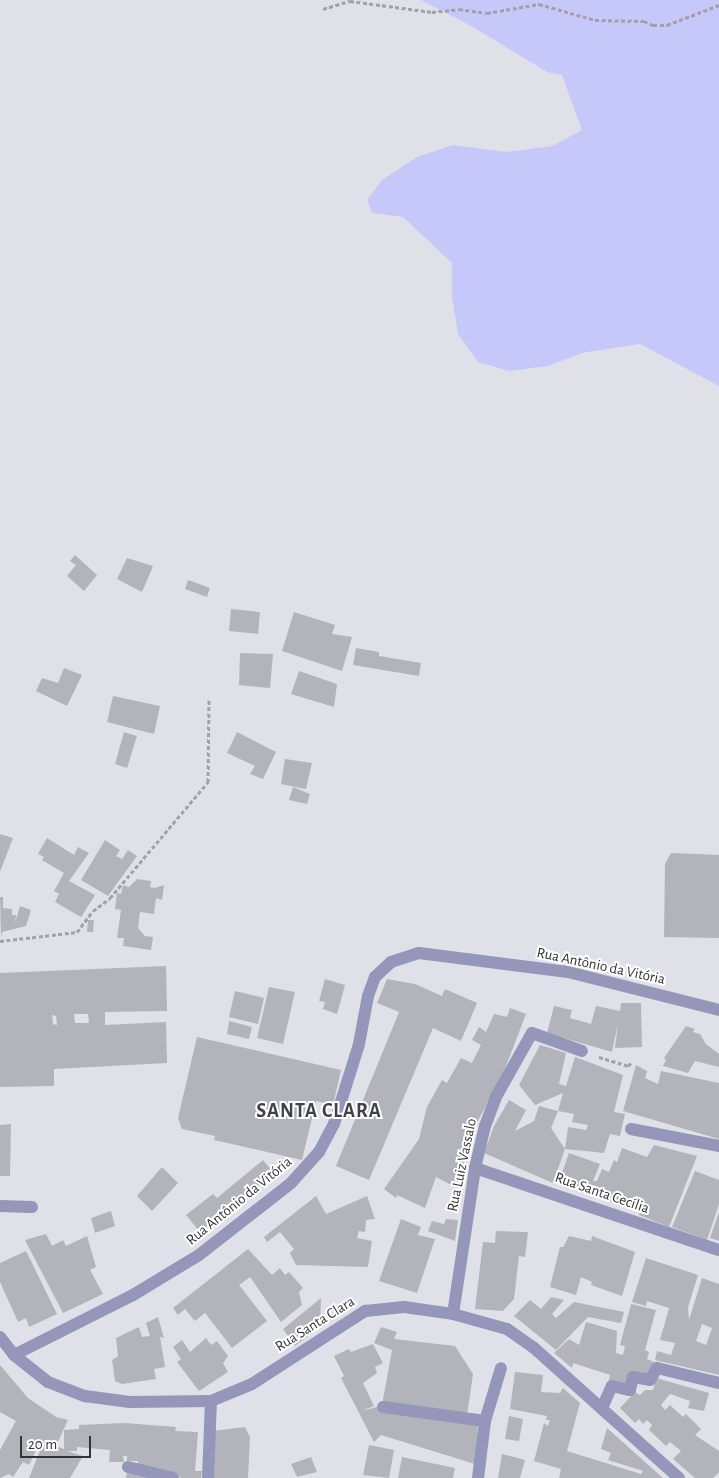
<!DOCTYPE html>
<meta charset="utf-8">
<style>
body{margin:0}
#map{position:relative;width:719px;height:1478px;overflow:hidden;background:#e0e0e9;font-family:"Alegreya Sans",sans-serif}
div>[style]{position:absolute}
.green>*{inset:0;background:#c7c8fa}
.building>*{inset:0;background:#b3b3bc}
.path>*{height:3px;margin-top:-1.5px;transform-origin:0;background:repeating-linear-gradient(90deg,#a1a1a8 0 4px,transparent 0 6.5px)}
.service>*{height:12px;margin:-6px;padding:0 6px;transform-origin:6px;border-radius:6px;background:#9596b9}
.minor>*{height:12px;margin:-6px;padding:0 6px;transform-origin:6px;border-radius:6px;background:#9596b9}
span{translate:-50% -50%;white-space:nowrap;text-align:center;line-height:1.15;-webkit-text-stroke:4px #fff;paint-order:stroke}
.street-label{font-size:15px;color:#333336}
.district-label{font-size:20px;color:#414148;font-weight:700;letter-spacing:1px}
.scale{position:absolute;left:20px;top:1436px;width:71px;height:22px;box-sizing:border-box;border:2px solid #333336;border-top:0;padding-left:6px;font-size:15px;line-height:18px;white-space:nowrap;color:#333336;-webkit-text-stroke:4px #fff;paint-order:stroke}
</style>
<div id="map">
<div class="green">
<i style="clip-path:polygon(421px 0,719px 0,719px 386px,640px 344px,582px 353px,548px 366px,509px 371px,478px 362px,458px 334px,452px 297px,452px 263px,403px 217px,372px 213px,367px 200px,382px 180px,417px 157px,453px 145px,506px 152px,552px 146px,582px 130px,562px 75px,547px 72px,473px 27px)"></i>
</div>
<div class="building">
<i style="clip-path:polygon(75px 555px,97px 575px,84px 591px,67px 576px,76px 565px,70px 561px)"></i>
<i style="clip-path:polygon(127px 558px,153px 566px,142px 592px,117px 579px)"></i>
<i style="clip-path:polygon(188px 580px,210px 588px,207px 597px,185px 589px)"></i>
<i style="clip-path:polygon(231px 609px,260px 612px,258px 634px,229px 631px)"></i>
<i style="clip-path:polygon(294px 612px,335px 625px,332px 634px,352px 637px,342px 671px,282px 651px)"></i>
<i style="clip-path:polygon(356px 648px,379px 652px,379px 656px,421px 663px,419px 676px,353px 665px)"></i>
<i style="clip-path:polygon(240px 653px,273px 654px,270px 688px,239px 685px)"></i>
<i style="clip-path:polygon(64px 668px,82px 675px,67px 706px,36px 691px,42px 678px,58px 683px)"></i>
<i style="clip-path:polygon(299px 671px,337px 684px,334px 707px,291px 694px)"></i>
<i style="clip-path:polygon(113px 696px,160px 706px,154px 734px,107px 722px)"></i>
<i style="clip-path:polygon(124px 732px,137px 736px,127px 768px,115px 764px)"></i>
<i style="clip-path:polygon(237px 732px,276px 752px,263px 779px,250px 774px,255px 766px,227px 753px)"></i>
<i style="clip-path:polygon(285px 759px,312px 763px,306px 789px,281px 784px)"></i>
<i style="clip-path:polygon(293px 787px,310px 794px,307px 804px,289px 800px)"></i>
<i style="clip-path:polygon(0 834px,13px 838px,0 872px)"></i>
<i style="clip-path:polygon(47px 838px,74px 855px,78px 847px,89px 853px,69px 881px,95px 895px,81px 917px,55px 902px,59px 894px,54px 891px,64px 873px,42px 860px,44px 857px,38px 854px)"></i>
<i style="clip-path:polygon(105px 840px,120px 850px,116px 856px,122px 859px,128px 850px,137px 856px,108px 896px,81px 880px)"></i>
<i style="clip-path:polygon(671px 853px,719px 855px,719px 938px,664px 937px,665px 864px)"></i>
<i style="clip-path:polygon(137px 879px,151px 881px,150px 887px,155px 888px,164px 885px,162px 900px,156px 898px,154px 914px,140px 912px,138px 928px,145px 936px,153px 937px,151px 950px,123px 946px,124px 938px,117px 938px,121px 910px,115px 909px,117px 893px,121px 894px,123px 885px,129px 887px)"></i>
<i style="clip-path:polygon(0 897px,3px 897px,3px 908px,12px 909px,12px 915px,16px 915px,15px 923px,20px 906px,31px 910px,26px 926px,2px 932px,1px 937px)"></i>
<i style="clip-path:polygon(88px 920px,94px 920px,93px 932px,87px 932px)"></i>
<i style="clip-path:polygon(evenodd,166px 966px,167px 1011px,105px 1012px,105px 1025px,166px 1022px,167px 1063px,54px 1069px,54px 1086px,0 1087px,0 973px,166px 966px,74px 1014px,88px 1014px,89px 1023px,75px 1023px,74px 1014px,166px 966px,52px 1015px,56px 1016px,57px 1025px,53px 1024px,52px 1015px)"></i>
<i style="clip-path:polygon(325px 979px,345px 985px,337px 1014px,323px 1009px,325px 1002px,319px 1001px)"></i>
<i style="clip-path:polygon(387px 979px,415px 984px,442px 996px,445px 989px,477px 1003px,461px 1041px,433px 1028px,369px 1180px,336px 1166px,399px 1012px,377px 1003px)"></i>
<i style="clip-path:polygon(269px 987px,295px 992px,283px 1044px,257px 1038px)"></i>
<i style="clip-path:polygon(235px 991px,264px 998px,258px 1024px,229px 1017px)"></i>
<i style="clip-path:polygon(621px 1003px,641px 1003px,642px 1047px,615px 1048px,618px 1023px,612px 1052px,547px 1033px,554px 1006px,572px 1010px,570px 1018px,591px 1024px,596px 1006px,620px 1011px)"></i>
<i style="clip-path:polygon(510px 1008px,526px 1014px,501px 1079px,471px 1133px,457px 1188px,436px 1177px,425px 1208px,397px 1195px,396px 1198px,384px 1189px,419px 1139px,427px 1107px,442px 1080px,447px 1083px,461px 1058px,472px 1063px,481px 1045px,472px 1040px,479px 1027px,486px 1032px,494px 1014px,507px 1017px)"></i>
<i style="clip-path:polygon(229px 1021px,252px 1027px,249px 1039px,227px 1034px)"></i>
<i style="clip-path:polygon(686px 1026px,695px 1029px,693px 1032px,700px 1034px,706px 1044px,719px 1054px,719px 1067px,695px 1061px,688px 1073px,663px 1066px,666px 1060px,664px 1058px)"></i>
<i style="clip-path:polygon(197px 1037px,341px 1070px,333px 1105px,316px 1101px,302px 1160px,214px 1140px,215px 1136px,182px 1129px,178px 1118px)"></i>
<i style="clip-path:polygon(540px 1045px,566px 1053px,559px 1084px,566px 1086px,575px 1057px,623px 1075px,614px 1112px,625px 1114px,620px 1136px,610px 1134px,604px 1153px,565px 1149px,568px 1127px,586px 1130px,588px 1125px,572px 1122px,574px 1114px,558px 1111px,563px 1093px,535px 1105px,519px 1085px)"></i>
<i style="clip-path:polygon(636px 1065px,647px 1071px,645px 1078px,658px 1084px,661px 1071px,719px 1083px,719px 1139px,623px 1111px)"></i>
<i style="clip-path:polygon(509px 1100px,526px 1110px,515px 1131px,534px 1121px,539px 1106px,558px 1111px,551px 1128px,565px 1149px,553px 1183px,484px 1153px,494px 1126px)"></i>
<i style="clip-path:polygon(11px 1124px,10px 1176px,0 1176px,0 1125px)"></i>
<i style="clip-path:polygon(654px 1145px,697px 1156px,669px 1227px,639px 1215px,640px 1211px,558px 1184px,569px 1153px,600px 1164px,593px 1181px,597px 1181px,602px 1169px,609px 1172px,614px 1160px,617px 1162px,622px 1148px,647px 1157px)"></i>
<i style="clip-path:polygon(263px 1160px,274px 1173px,200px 1232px,186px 1215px,213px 1194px,217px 1198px)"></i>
<i style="clip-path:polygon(162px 1167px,178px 1183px,152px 1211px,137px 1196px)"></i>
<i style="clip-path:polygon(695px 1171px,719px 1180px,719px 1204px,707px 1240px,672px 1227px)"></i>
<i style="clip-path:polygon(316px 1196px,326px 1214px,367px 1196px,375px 1219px,366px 1220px,365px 1232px,359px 1231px,357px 1238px,372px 1241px,368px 1267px,296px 1265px,290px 1253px,294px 1249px,280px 1232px,267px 1242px,264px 1237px)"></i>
<i style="clip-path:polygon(111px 1211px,115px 1226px,95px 1233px,91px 1218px)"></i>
<i style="clip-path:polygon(719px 1212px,719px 1241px,710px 1238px)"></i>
<i style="clip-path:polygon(401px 1219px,421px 1227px,418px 1235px,435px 1239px,417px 1293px,379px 1281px)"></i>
<i style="clip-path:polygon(446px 1219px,458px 1220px,455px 1241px,428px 1231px,432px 1221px,444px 1224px)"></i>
<i style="clip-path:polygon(496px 1231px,528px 1232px,525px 1257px,519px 1256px,514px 1299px,503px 1311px,475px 1309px,483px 1242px,495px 1243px)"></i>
<i style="clip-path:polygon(46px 1234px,52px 1246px,63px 1240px,66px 1246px,87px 1236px,96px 1267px,90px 1270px,103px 1294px,63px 1313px,25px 1240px)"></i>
<i style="clip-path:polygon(569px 1236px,591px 1241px,592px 1236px,635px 1252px,622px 1296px,591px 1285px,592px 1282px,581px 1277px,576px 1295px,550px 1287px,560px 1247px,563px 1247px)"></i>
<i style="clip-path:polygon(248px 1249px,272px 1275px,280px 1268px,285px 1275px,289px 1272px,303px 1288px,299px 1292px,302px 1305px,281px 1322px,250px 1277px,239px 1285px,267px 1321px,232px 1348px,205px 1313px,195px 1321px,185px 1309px,178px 1315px,173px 1308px)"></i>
<i style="clip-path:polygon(26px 1251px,57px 1314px,29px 1327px,26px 1318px,18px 1322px,0 1282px,0 1263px)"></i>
<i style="clip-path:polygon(evenodd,646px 1258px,698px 1275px,688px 1307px,689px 1320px,702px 1278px,719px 1284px,719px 1375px,655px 1360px,657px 1351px,671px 1355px,675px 1343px,660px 1340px,669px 1308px,647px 1301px,646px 1306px,632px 1302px,646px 1258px,702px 1324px,712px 1328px,706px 1345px,696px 1341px,702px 1324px)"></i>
<i style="clip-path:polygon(551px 1297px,564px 1300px,552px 1314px,556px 1318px,574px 1302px,624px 1312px,621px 1323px,588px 1317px,556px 1350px,514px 1316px,530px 1300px,541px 1309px)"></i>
<i style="clip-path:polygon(321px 1298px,320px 1326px,295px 1346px,283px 1329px)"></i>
<i style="clip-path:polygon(631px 1304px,656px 1310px,645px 1350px,649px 1352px,647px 1359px,654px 1362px,650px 1376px,629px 1388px,608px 1384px,610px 1375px,573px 1363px,572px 1368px,554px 1353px,569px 1339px,579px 1345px,586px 1322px,617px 1331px,616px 1353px,623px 1355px,625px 1346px,620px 1345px)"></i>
<i style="clip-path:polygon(158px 1317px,164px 1338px,160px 1337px,165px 1367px,154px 1369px,156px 1379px,122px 1384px,115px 1381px,112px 1360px,118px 1356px,116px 1338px,139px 1327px,142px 1337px,150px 1336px,146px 1323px)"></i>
<i style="clip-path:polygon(381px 1327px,397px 1332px,394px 1339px,455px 1346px,473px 1374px,467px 1415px,382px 1405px,392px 1350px,374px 1343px)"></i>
<i style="clip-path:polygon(206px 1338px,211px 1345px,217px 1341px,228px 1356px,223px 1363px,228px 1372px,199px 1391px,177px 1362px,181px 1359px,173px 1347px,182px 1340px,190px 1352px)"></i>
<i style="clip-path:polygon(373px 1344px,383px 1363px,375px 1367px,377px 1373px,363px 1383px,374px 1406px,361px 1411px,381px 1406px,478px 1422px,475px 1464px,381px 1435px,374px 1442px,341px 1378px,344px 1376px,334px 1356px,349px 1349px,351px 1352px)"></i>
<i style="clip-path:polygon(0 1365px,28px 1398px,56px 1417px,68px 1420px,56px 1446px,64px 1449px,64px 1430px,79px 1429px,79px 1425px,124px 1423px,176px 1427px,175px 1431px,198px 1432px,195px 1471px,202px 1471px,201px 1478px,182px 1478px,138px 1467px,138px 1461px,127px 1461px,127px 1456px,123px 1456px,124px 1462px,109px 1462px,110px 1450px,77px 1447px,77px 1451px,67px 1451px,83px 1456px,70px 1478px,29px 1478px,41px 1448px,38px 1446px,29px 1465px,23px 1462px,13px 1477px,9px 1474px,0 1478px,0 1450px,16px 1421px,0 1412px)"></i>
<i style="clip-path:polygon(515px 1372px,543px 1375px,541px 1392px,560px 1393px,563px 1388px,580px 1403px,567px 1451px,641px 1474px,643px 1471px,608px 1460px,611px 1453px,601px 1449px,607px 1428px,663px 1478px,559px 1478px,561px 1469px,534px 1461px,544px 1423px,548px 1426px,550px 1420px,546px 1420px,547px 1416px,510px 1409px)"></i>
<i style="clip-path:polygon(656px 1378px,709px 1393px,704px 1411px,688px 1408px,690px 1401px,670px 1394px,661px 1405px,665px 1410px,670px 1405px,683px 1417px,686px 1414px,701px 1429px,695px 1435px,719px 1451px,719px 1472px,713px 1478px,695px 1478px,673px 1459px,681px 1451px,670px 1442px,666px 1446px,649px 1430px,652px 1425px,647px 1420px,643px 1424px,639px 1419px,635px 1423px,620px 1408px,635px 1392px,640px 1395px,645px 1390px,653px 1390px)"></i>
<i style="clip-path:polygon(509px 1416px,523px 1419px,519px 1441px,505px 1439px)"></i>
<i style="clip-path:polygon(245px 1427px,250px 1437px,248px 1478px,213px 1478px,213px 1431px)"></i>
<i style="clip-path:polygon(369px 1445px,394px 1450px,389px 1478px,363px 1475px)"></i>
<i style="clip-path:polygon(502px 1454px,525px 1460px,520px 1478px,498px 1478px)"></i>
<i style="clip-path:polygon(311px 1457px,317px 1472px,297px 1477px,291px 1464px)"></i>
<i style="clip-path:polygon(402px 1457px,455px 1468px,453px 1478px,398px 1478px)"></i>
<i style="clip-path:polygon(127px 1471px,153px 1478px,126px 1478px)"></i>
</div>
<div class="path">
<i style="left:323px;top:9px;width:28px;rotate:-17deg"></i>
<i style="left:350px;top:1px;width:83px;rotate:7.6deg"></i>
<i style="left:432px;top:12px;width:27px;rotate:-6deg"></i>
<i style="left:459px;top:9px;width:28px;rotate:8deg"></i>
<i style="left:487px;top:13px;width:53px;rotate:-9.8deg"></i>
<i style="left:539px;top:4px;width:58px;rotate:15.9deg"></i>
<i style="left:595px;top:20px;width:49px;rotate:1.2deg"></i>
<i style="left:644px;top:21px;width:10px;rotate:24deg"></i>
<i style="left:653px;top:25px;width:14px"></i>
<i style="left:667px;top:25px;width:56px;rotate:-21deg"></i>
<i style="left:0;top:941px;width:78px;rotate:-6.7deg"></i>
<i style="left:77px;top:932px;width:26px;rotate:-53deg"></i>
<i style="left:93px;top:911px;width:21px;rotate:-37deg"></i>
<i style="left:110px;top:898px;width:152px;rotate:-49.8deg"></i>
<i style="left:208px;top:782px;width:82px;rotate:-89.3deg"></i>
<i style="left:599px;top:1057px;width:30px;rotate:17deg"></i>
<i style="left:628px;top:1066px;width:6px;rotate:-45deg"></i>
</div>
<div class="service">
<i style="left:383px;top:1407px;width:103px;rotate:7.8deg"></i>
<i style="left:602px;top:1408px;width:24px;rotate:-66deg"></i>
<i style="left:612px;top:1386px;width:18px;rotate:13deg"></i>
<i style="left:630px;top:1390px;width:13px;rotate:-77deg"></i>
<i style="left:633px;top:1377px;width:17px;rotate:10deg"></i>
<i style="left:650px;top:1380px;width:14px;rotate:-60deg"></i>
<i style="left:657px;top:1368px;width:64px;rotate:13.6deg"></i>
<i style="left:128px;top:1467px;width:46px;rotate:13.7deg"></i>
<i style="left:208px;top:1478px;width:77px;rotate:-87.8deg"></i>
</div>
<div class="minor">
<i style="left:631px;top:1129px;width:90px;rotate:10.9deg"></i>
<i style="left:475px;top:1168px;width:257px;rotate:18.6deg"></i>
<i style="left:0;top:1206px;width:32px;rotate:2deg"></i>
<i style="left:453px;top:1314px;width:148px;rotate:-81.4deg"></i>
<i style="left:475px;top:1168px;width:43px;rotate:-76.6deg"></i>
<i style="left:485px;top:1126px;width:33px;rotate:-69deg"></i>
<i style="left:497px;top:1095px;width:71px;rotate:-60.6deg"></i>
<i style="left:532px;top:1033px;width:53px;rotate:19.8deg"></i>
<i style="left:0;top:1337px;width:23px;rotate:52deg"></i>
<i style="left:14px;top:1355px;width:43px;rotate:38.5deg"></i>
<i style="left:48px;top:1382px;width:40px;rotate:21deg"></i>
<i style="left:85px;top:1396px;width:45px;rotate:7.6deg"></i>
<i style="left:130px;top:1402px;width:81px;rotate:-0.7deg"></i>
<i style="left:211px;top:1401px;width:44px;rotate:-22.5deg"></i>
<i style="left:252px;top:1384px;width:135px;rotate:-32.9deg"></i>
<i style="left:365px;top:1311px;width:39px;rotate:-6deg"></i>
<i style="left:404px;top:1307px;width:49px;rotate:8.1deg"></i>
<i style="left:453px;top:1314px;width:56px;rotate:15.5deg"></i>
<i style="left:507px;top:1329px;width:32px;rotate:35deg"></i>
<i style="left:533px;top:1347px;width:196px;rotate:41.9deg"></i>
<i style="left:14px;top:1355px;width:133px;rotate:-26.8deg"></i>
<i style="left:133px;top:1295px;width:77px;rotate:-31.2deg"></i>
<i style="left:199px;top:1255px;width:117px;rotate:-38deg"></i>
<i style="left:291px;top:1183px;width:42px;rotate:-47.9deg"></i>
<i style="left:319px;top:1152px;width:32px;rotate:-62deg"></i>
<i style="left:334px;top:1124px;width:84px;rotate:-72.6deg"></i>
<i style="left:359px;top:1044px;width:49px;rotate:-79.4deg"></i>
<i style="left:368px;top:996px;width:20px;rotate:-70deg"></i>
<i style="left:375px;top:977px;width:22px;rotate:-43deg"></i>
<i style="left:391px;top:962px;width:29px;rotate:-18deg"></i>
<i style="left:419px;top:953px;width:150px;rotate:7.3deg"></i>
<i style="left:568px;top:972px;width:156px;rotate:14.1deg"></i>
<i style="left:478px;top:1478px;width:57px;rotate:-83deg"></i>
<i style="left:485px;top:1421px;width:55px;rotate:-73.2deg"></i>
</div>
<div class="street-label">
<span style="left:601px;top:966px;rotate:12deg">Rua Antônio da Vitória</span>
<span style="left:462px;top:1165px;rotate:-78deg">Rua Luiz Vassalo</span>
<span style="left:602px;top:1193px;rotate:19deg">Rua Santa Cecília</span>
<span style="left:239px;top:1201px;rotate:-39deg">Rua Antônio da Vitória</span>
<span style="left:315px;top:1324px;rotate:-32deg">Rua Santa Clara</span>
</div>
<div class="district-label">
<span style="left:319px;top:1111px">SANTA CLARA</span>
</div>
<div class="scale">20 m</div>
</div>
